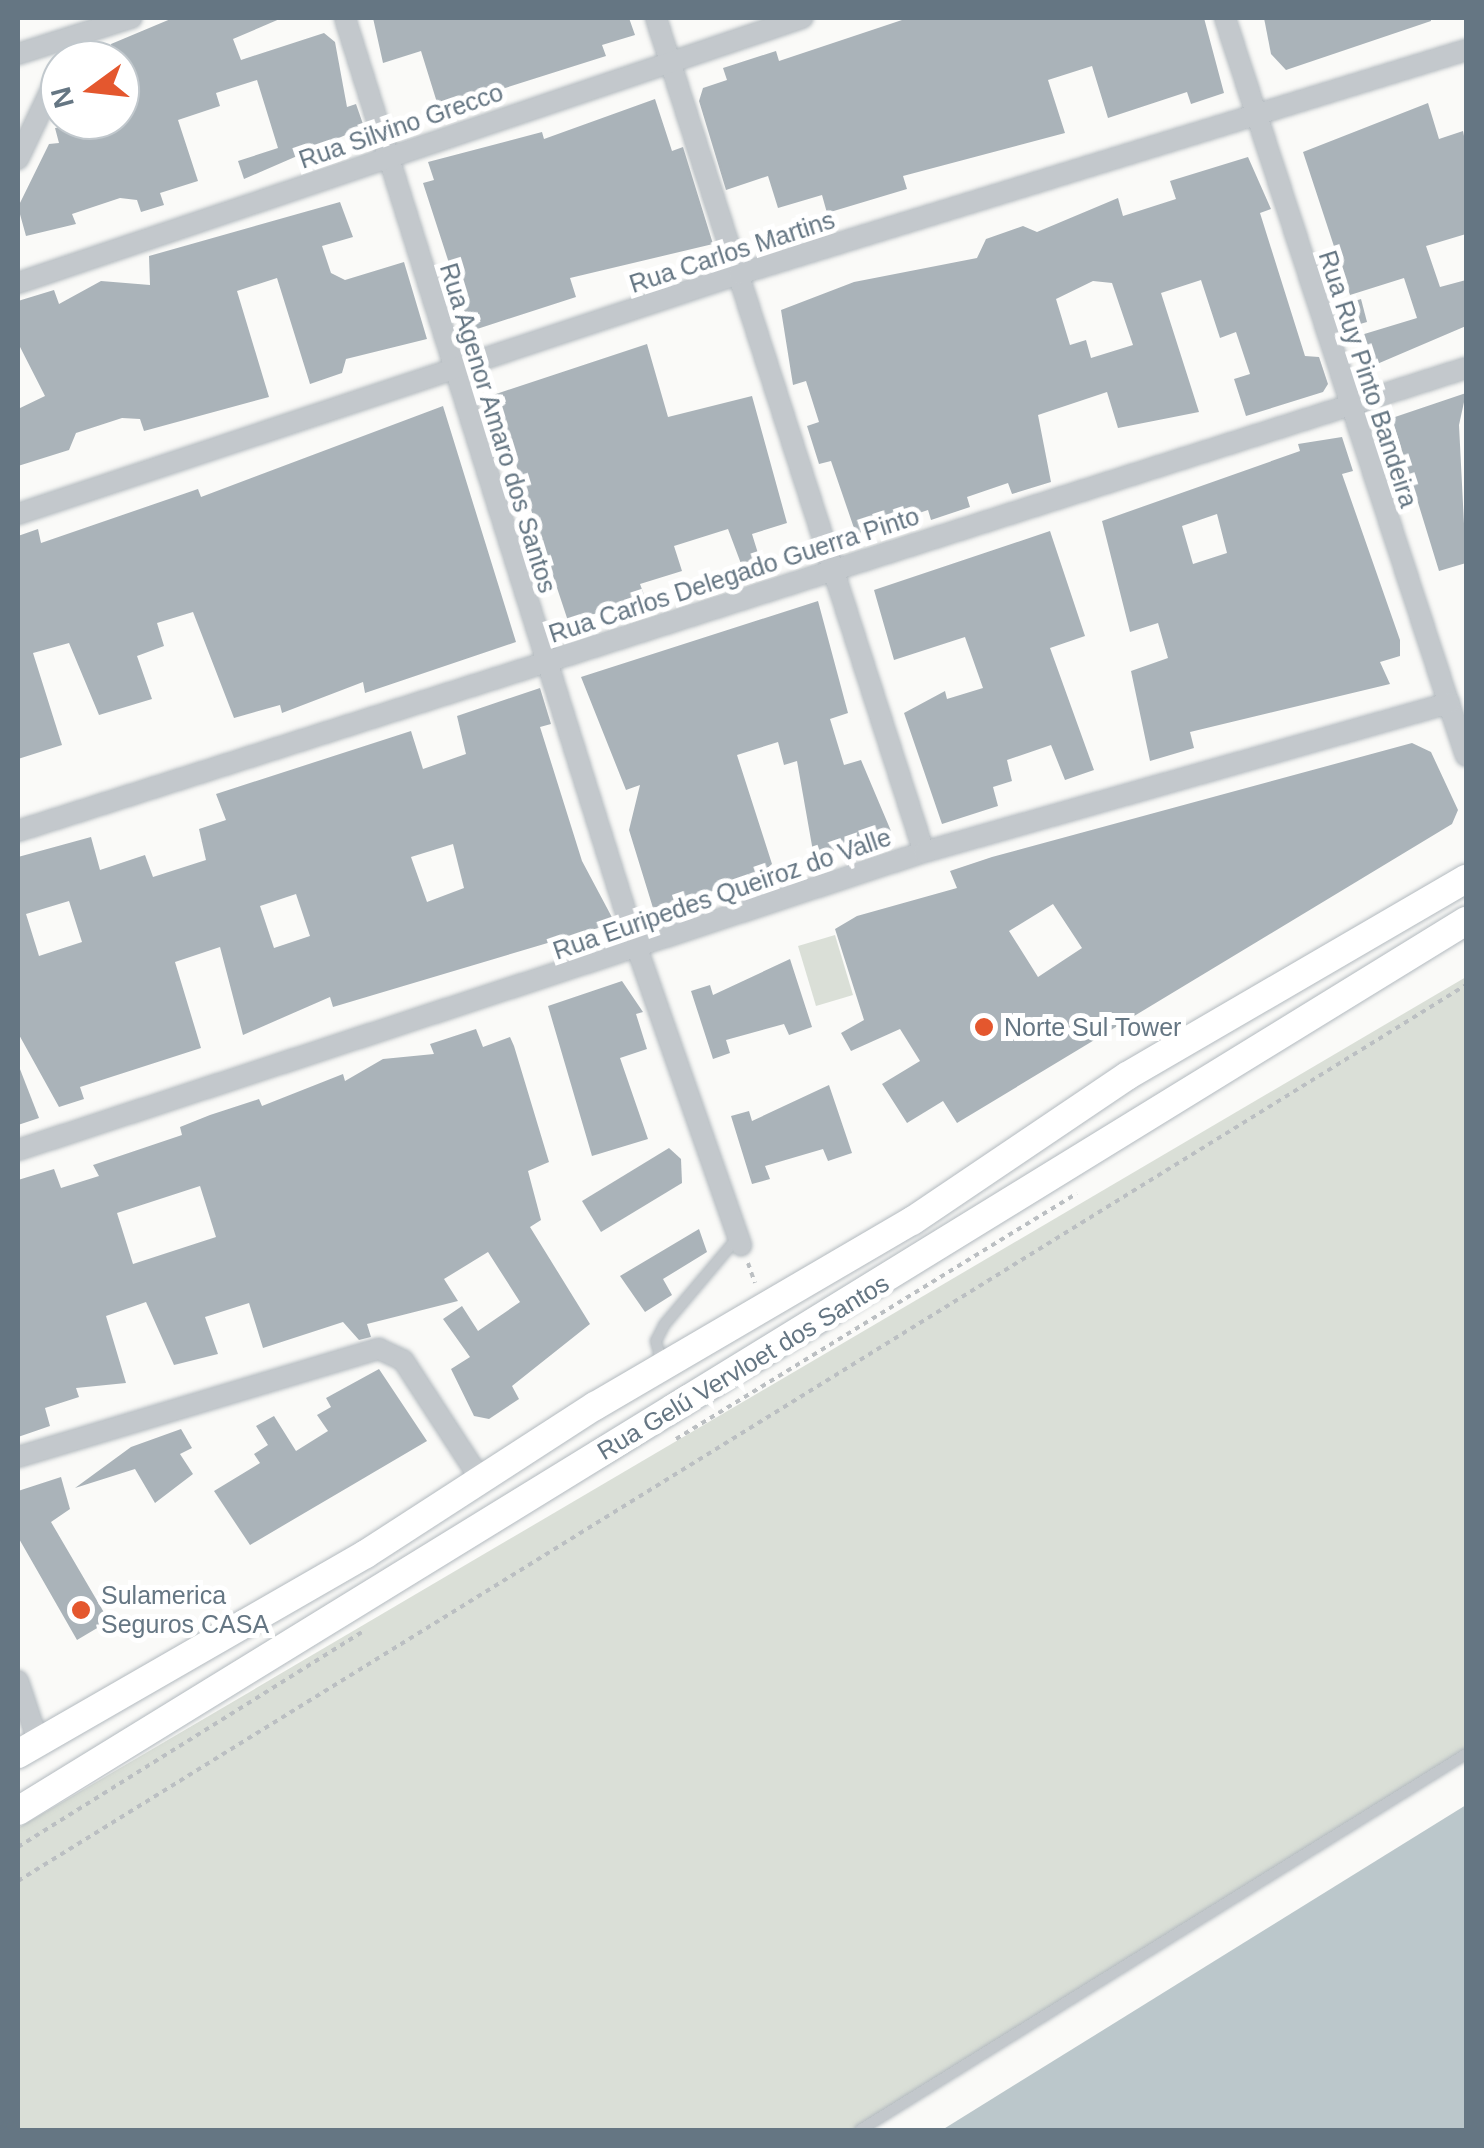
<!DOCTYPE html>
<meta charset="utf-8">
<style>
body{margin:0}
#map{position:relative;width:1484px;height:2148px;overflow:hidden;background:#fafaf8;font-family:Helvetica,sans-serif}
div>[style]{position:absolute}
.green>*{inset:0;background:#dadfd7}
.water>*{inset:0;background:#bbc7cb}
.building>*{inset:0;background:#aab3b9}
.path>*{height:4px;margin-top:-2px;transform-origin:0;background:repeating-linear-gradient(90deg,#bbbfc2 0 5px,transparent 0 10px)}
.roads{filter:drop-shadow(0 0 2px #b3babf) drop-shadow(0 0 2px #b3babf)}
.lane>*{height:10px;margin:-5px;padding:0 5px;transform-origin:5px;border-radius:5px;background:#c3c8cc}
.street>*{height:20px;margin:-10px;padding:0 10px;transform-origin:10px;border-radius:10px;background:#c3c8cc}
.secondary>*{height:28px;margin:-14px;padding:0 14px;transform-origin:14px;border-radius:14px;background:#fff}
.dots>*{width:28px;height:28px;translate:-50% -50%;box-sizing:border-box;border:5px solid #fff;border-radius:50%}
span{translate:-50% -50%;white-space:nowrap;text-align:center;line-height:1.15;-webkit-text-stroke:10px #fff;paint-order:stroke}
.street-label{font-size:25px;color:#657683}
.poi-label{font-size:25px;color:#657683}
.left{translate:0 -50%;text-align:left}
.frame{position:absolute;inset:0;border:20px solid #657683;pointer-events:none}
.north{position:absolute;left:40px;top:40px;width:100px;height:100px;box-sizing:border-box;background:#fff;border:2px solid #c1c8cd;border-radius:50%;rotate:255deg;font-size:28px;font-weight:700;line-height:40px;text-align:center;color:#657683}
.north::after{content:'';display:block;margin:auto;width:35px;height:45px;background:#e4572e;clip-path:polygon(50% 0,100% 100%,50% 72%,0 100%)}
</style>
<div id="map">
<div class="green">
<i style="clip-path:polygon(835px 935px,853px 995px,816px 1006px,798px 946px)"></i>
<i style="clip-path:polygon(1466px 977px,1466px 1752px,862px 2130px,18px 2130px,18px 1828px)"></i>
</div>
<div class="water">
<i style="clip-path:polygon(1466px 1805px,1466px 2130px,942px 2130px)"></i>
</div>
<div class="building">
<i style="clip-path:polygon(173px 18px,282px 18px,233px 39px,241px 60px,324px 33px,335px 42px,347px 107px,356px 104px,364px 127px,244px 179px,238px 161px,278px 148px,257px 80px,216px 93px,220px 106px,178px 120px,198px 181px,160px 193px,164px 205px,141px 212px,137px 200px,120px 198px,72px 214px,76px 224px,26px 236px,18px 207px,49px 144px,59px 143px,55px 128px,120px 120px,111px 44px)"></i>
<i style="clip-path:polygon(373px 18px,629px 18px,635px 35px,602px 45px,606px 56px,439px 109px,421px 51px,383px 63px)"></i>
<i style="clip-path:polygon(908px 18px,1204px 18px,1224px 93px,1191px 104px,1187px 92px,1108px 118px,1092px 66px,1048px 80px,1065px 133px,903px 176px,907px 189px,827px 213px,822px 195px,778px 208px,768px 176px,726px 190px,699px 101px,703px 88px,727px 80px,723px 68px,776px 51px,779px 61px)"></i>
<i style="clip-path:polygon(1264px 18px,1431px 18px,1431px 21px,1286px 70px,1271px 54px)"></i>
<i style="clip-path:polygon(655px 99px,672px 151px,683px 147px,713px 244px,570px 278px,576px 297px,471px 331px,423px 183px,434px 180px,428px 162px,542px 132px,544px 139px)"></i>
<i style="clip-path:polygon(1428px 103px,1439px 139px,1463px 131px,1466px 146px,1466px 234px,1426px 246px,1440px 287px,1466px 280px,1466px 326px,1370px 367px,1361px 335px,1417px 318px,1404px 278px,1350px 295px,1303px 152px)"></i>
<i style="clip-path:polygon(evenodd,1248px 157px,1271px 209px,1260px 213px,1305px 356px,1319px 357px,1328px 384px,1323px 392px,1246px 416px,1234px 379px,1250px 374px,1236px 332px,1220px 338px,1201px 280px,1161px 293px,1199px 412px,1118px 428px,1107px 392px,1038px 415px,1051px 482px,1012px 494px,1008px 483px,967px 497px,970px 507px,931px 520px,928px 510px,856px 534px,831px 461px,819px 464px,807px 426px,819px 422px,806px 381px,793px 385px,781px 310px,854px 282px,977px 258px,986px 239px,1023px 226px,1037px 232px,1118px 198px,1123px 216px,1176px 199px,1170px 181px,1248px 157px,1093px 281px,1112px 283px,1133px 345px,1091px 358px,1086px 340px,1070px 345px,1056px 299px,1093px 281px)"></i>
<i style="clip-path:polygon(340px 202px,353px 237px,322px 246px,331px 273px,345px 280px,404px 262px,427px 339px,346px 359px,342px 373px,310px 384px,277px 278px,237px 291px,269px 397px,144px 431px,140px 419px,122px 418px,76px 433px,69px 450px,18px 466px,18px 409px,45px 396px,18px 343px,18px 301px,54px 290px,59px 304px,101px 281px,150px 285px,149px 256px)"></i>
<i style="clip-path:polygon(1361px 299px,1367px 322px,1346px 328px,1339px 306px)"></i>
<i style="clip-path:polygon(647px 344px,668px 417px,752px 396px,787px 523px,752px 534px,761px 563px,743px 569px,728px 529px,674px 546px,682px 571px,640px 584px,646px 600px,568px 621px,493px 395px)"></i>
<i style="clip-path:polygon(1466px 393px,1459px 425px,1466px 563px,1439px 571px,1392px 418px)"></i>
<i style="clip-path:polygon(443px 406px,516px 642px,365px 693px,363px 682px,282px 713px,280px 705px,234px 718px,193px 612px,157px 623px,164px 646px,137px 656px,152px 699px,99px 715px,69px 643px,33px 653px,62px 745px,18px 759px,18px 536px,38px 529px,41px 543px,198px 489px,201px 497px)"></i>
<i style="clip-path:polygon(evenodd,1342px 437px,1353px 471px,1342px 474px,1400px 640px,1400px 656px,1380px 662px,1390px 684px,1190px 732px,1194px 748px,1150px 761px,1131px 671px,1168px 658px,1158px 623px,1130px 632px,1102px 521px,1300px 451px,1298px 444px,1342px 437px,1217px 514px,1227px 553px,1193px 564px,1182px 526px,1217px 514px)"></i>
<i style="clip-path:polygon(1050px 531px,1085px 636px,1050px 648px,1094px 770px,1065px 780px,1051px 745px,1007px 760px,1012px 781px,993px 787px,998px 806px,942px 824px,904px 713px,945px 691px,947px 699px,983px 688px,965px 637px,894px 660px,874px 590px)"></i>
<i style="clip-path:polygon(818px 601px,848px 713px,830px 719px,844px 765px,861px 760px,891px 831px,814px 857px,797px 761px,784px 765px,778px 742px,737px 755px,772px 864px,755px 879px,653px 908px,629px 830px,640px 785px,626px 790px,581px 677px)"></i>
<i style="clip-path:polygon(evenodd,540px 688px,551px 724px,540px 727px,582px 861px,615px 923px,333px 1007px,330px 997px,243px 1035px,220px 947px,175px 962px,201px 1048px,80px 1087px,84px 1099px,59px 1107px,18px 1033px,18px 857px,91px 837px,100px 870px,145px 855px,153px 877px,206px 860px,199px 829px,226px 820px,216px 794px,411px 731px,423px 769px,466px 754px,457px 716px,540px 688px,453px 844px,464px 888px,427px 902px,411px 857px,453px 844px,540px 688px,296px 894px,310px 936px,274px 948px,260px 906px,296px 894px,540px 688px,69px 901px,82px 942px,39px 956px,26px 914px,69px 901px)"></i>
<i style="clip-path:polygon(evenodd,1412px 743px,1431px 752px,1458px 810px,1452px 824px,957px 1123px,943px 1101px,907px 1123px,882px 1084px,920px 1061px,900px 1029px,851px 1051px,841px 1033px,864px 1020px,835px 929px,857px 916px,957px 888px,950px 871px,992px 857px,1412px 743px,1053px 904px,1082px 948px,1038px 977px,1009px 931px,1053px 904px)"></i>
<i style="clip-path:polygon(790px 959px,812px 1027px,789px 1035px,784px 1024px,726px 1040px,730px 1053px,713px 1059px,691px 991px,710px 985px,713px 995px)"></i>
<i style="clip-path:polygon(622px 981px,643px 1012px,636px 1014px,647px 1049px,620px 1058px,648px 1139px,592px 1156px,548px 1006px)"></i>
<i style="clip-path:polygon(evenodd,476px 1029px,483px 1047px,510px 1037px,514px 1046px,549px 1162px,528px 1171px,541px 1220px,530px 1227px,590px 1324px,512px 1386px,519px 1399px,489px 1419px,474px 1416px,451px 1369px,470px 1357px,443px 1319px,462px 1306px,478px 1331px,520px 1302px,488px 1252px,444px 1279px,458px 1301px,367px 1324px,371px 1337px,359px 1340px,343px 1322px,263px 1348px,249px 1303px,205px 1317px,218px 1354px,174px 1365px,146px 1302px,106px 1316px,126px 1383px,76px 1388px,79px 1397px,45px 1408px,50px 1426px,18px 1437px,18px 1180px,54px 1169px,61px 1188px,99px 1176px,93px 1165px,182px 1135px,180px 1127px,210px 1115px,259px 1099px,262px 1106px,343px 1074px,345px 1081px,383px 1059px,434px 1054px,430px 1044px,476px 1029px,200px 1186px,216px 1237px,133px 1264px,117px 1213px,200px 1186px)"></i>
<i style="clip-path:polygon(18px 1064px,39px 1118px,18px 1125px)"></i>
<i style="clip-path:polygon(829px 1085px,852px 1153px,828px 1161px,823px 1149px,765px 1166px,770px 1179px,752px 1184px,731px 1116px,749px 1111px,752px 1121px)"></i>
<i style="clip-path:polygon(669px 1148px,681px 1159px,682px 1183px,601px 1232px,582px 1201px)"></i>
<i style="clip-path:polygon(699px 1229px,707px 1252px,663px 1279px,672px 1295px,645px 1312px,620px 1276px)"></i>
<i style="clip-path:polygon(379px 1369px,427px 1441px,250px 1545px,214px 1491px,260px 1463px,254px 1454px,268px 1445px,256px 1426px,274px 1416px,296px 1451px,328px 1431px,317px 1415px,331px 1407px,326px 1398px)"></i>
<i style="clip-path:polygon(181px 1429px,192px 1448px,180px 1454px,193px 1474px,155px 1503px,135px 1469px,75px 1488px,131px 1447px)"></i>
<i style="clip-path:polygon(61px 1477px,70px 1509px,51px 1522px,109px 1621px,77px 1640px,18px 1537px,18px 1491px)"></i>
</div>
<div class="path">
<i style="left:748px;top:1263px;width:21px;rotate:71deg"></i>
<i style="left:676px;top:1439px;width:470px;rotate:-31.5deg"></i>
<i style="left:18px;top:1847px;width:409px;rotate:-32deg"></i>
<i style="left:18px;top:1881px;width:1703px;rotate:-31.75deg"></i>
</div>
<div class="roads">
<div class="lane">
<i style="left:662px;top:1364px;width:24px;rotate:-105deg"></i>
<i style="left:656px;top:1341px;width:18px;rotate:-63deg"></i>
<i style="left:664px;top:1325px;width:115px;rotate:-49.9deg"></i>
<i style="left:860px;top:2130px;width:713px;rotate:-31.82deg"></i>
</div>
<div class="street">
<i style="left:345px;top:18px;width:978px;rotate:72.57deg"></i>
<i style="left:638px;top:951px;width:312px;rotate:70.7deg"></i>
<i style="left:656px;top:18px;width:876px;rotate:72.19deg"></i>
<i style="left:1225px;top:18px;width:776px;rotate:71.92deg"></i>
<i style="left:18px;top:54px;width:119px;rotate:-17.7deg"></i>
<i style="left:18px;top:159px;width:98px;rotate:-64.5deg"></i>
<i style="left:18px;top:283px;width:828px;rotate:-18.68deg"></i>
<i style="left:18px;top:514px;width:760px;rotate:-18.41deg"></i>
<i style="left:739px;top:274px;width:761px;rotate:-17.12deg"></i>
<i style="left:18px;top:831px;width:1520px;rotate:-17.73deg"></i>
<i style="left:18px;top:1150px;width:954px;rotate:-18.21deg"></i>
<i style="left:924px;top:852px;width:546px;rotate:-15.84deg"></i>
<i style="left:18px;top:1457px;width:377px;rotate:-16.7deg"></i>
<i style="left:379px;top:1349px;width:26px;rotate:25deg"></i>
<i style="left:403px;top:1360px;width:143px;rotate:57deg"></i>
<i style="left:18px;top:1681px;width:63px;rotate:71.6deg"></i>
</div>
<div class="secondary">
<i style="left:18px;top:1754px;width:401px;rotate:-29.9deg"></i>
<i style="left:366px;top:1554px;width:273px;rotate:-32.9deg"></i>
<i style="left:595px;top:1406px;width:367px;rotate:-30.3deg"></i>
<i style="left:912px;top:1221px;width:259px;rotate:-34deg"></i>
<i style="left:1127px;top:1076px;width:392px;rotate:-30.2deg"></i>
<i style="left:18px;top:1811px;width:1700px;rotate:-31.58deg"></i>
</div>
</div>
<div class="dots">
<i style="left:984px;top:1027px;background:#e4572e"></i>
<i style="left:81px;top:1610px;background:#e4572e"></i>
</div>
<div class="street-label">
<span style="left:401px;top:126px;rotate:-19deg">Rua Silvino Grecco</span>
<span style="left:732px;top:252px;rotate:-18deg">Rua Carlos Martins</span>
<span style="left:1368px;top:379px;rotate:72deg">Rua Ruy Pinto Bandeira</span>
<span style="left:498px;top:428px;rotate:73deg">Rua Agenor Amaro dos Santos</span>
<span style="left:734px;top:575px;rotate:-18deg">Rua Carlos Delegado Guerra Pinto</span>
<span style="left:722px;top:894px;rotate:-19deg">Rua Euripedes Queiroz do Valle</span>
<span style="left:743px;top:1367px;rotate:-31deg">Rua Gelú Vervloet dos Santos</span>
</div>
<div class="poi-label">
<span class="left" style="left:1004px;top:1027px">Norte Sul Tower</span>
<span class="left" style="left:101px;top:1610px">Sulamerica<br>Seguros CASA</span>
</div>
<div class="frame"></div>
<div class="north">N</div>
</div>
